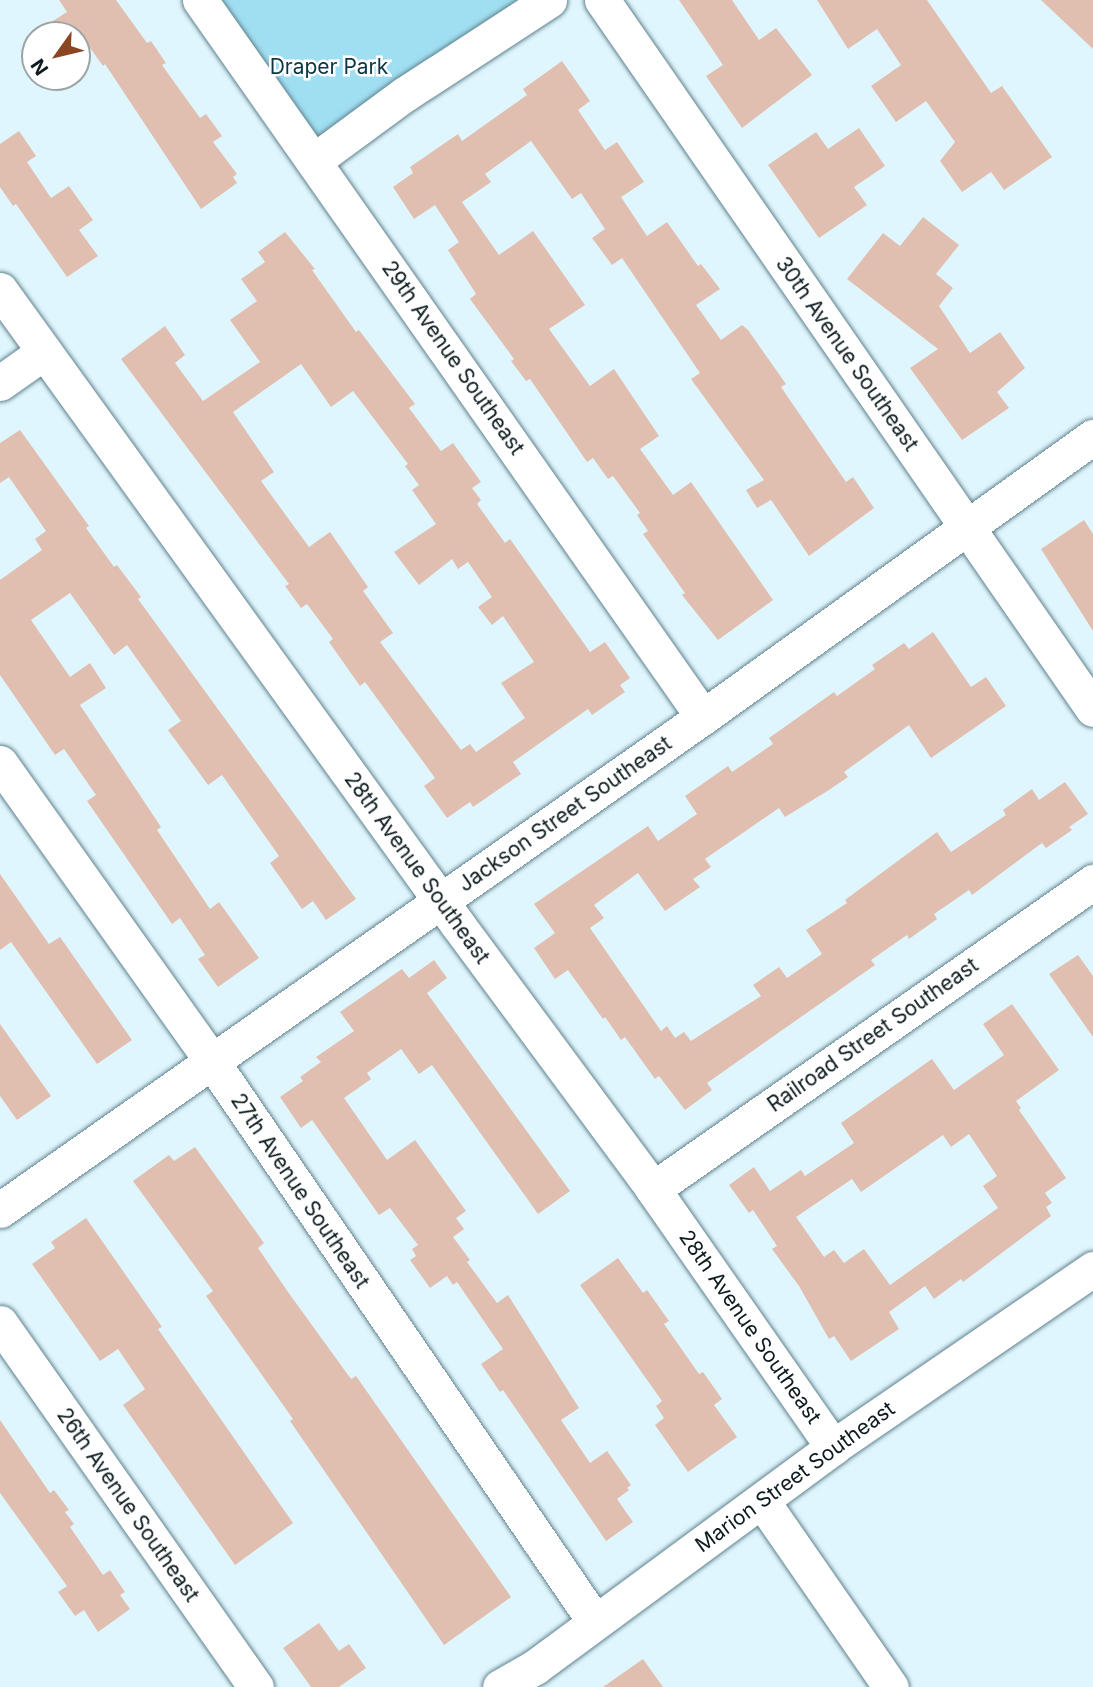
<!DOCTYPE html>
<style>
body{margin:0}
#map{position:relative;width:1093px;height:1687px;overflow:hidden;background:#e0f6fe;font-family:Inter,sans-serif}
div>[style]{position:absolute}
.green>*{inset:0;background:#a0def2}
.building>*{inset:0;background:#e0bfb1}
.roads{filter:drop-shadow(0 0 2px #60828d) drop-shadow(0 0 2px #60828d)}
.minor>*{height:35px;margin:-17.5px;padding:0 17.5px;transform-origin:17.5px;border-radius:17.5px;background:#fff}
span{translate:-50% -50%;white-space:nowrap;text-align:center;line-height:1.15;-webkit-text-stroke:5px #fff;paint-order:stroke}
.park-label{font-size:21px;color:#0b3844}
.street-label{font-size:21px;color:#0d1b1f}
.north{position:absolute;left:21px;top:21px;width:70px;height:70px;box-sizing:border-box;background:#fff;border:2px solid #9ea4a5;border-radius:50%;rotate:236deg;font-size:19px;font-weight:700;line-height:28px;text-align:center;color:#0d1b1f}
.north::after{content:'';display:block;margin:auto;width:24px;height:32px;background:#8c4523;clip-path:polygon(50% 0,100% 100%,50% 72%,0 100%)}
</style>
<div id="map">
<div class="green">
<i style="clip-path:polygon(200px 0,549px 0,315px 160px)"></i>
</div>
<div class="building">
<i style="clip-path:polygon(59px 0,116px 0,147px 43px,151px 41px,166px 63px,162px 65px,200px 118px,206px 114px,222px 136px,213px 142px,237px 174px,233px 177px,237px 183px,201px 209px,105px 64px,103px 66px,81px 35px,31px 35px,67px 12px)"></i>
<i style="clip-path:polygon(679px 0,732px 0,759px 40px,776px 28px,812px 75px,742px 128px,706px 76px,723px 65px)"></i>
<i style="clip-path:polygon(817px 0,927px 0,991px 93px,1002px 86px,1052px 157px,1004px 190px,991px 172px,962px 192px,940px 161px,955px 142px,926px 101px,896px 122px,871px 86px,901px 65px,877px 29px,848px 49px)"></i>
<i style="clip-path:polygon(1041px 0,1093px 0,1093px 49px)"></i>
<i style="clip-path:polygon(562px 61px,590px 101px,578px 110px,605px 150px,617px 142px,644px 182px,621px 197px,647px 236px,667px 222px,698px 266px,701px 264px,720px 289px,696px 305px,721px 340px,742px 325px,748px 330px,786px 384px,781px 387px,846px 482px,853px 477px,874px 508px,809px 556px,771px 500px,757px 508px,746px 490px,764px 480px,691px 379px,700px 373px,622px 258px,612px 265px,592px 238px,605px 229px,581px 193px,572px 199px,531px 141px,485px 174px,491px 182px,462px 202px,499px 255px,533px 231px,585px 305px,549px 329px,590px 386px,614px 369px,659px 436px,640px 449px,673px 495px,691px 482px,773px 600px,718px 640px,682px 595px,685px 593px,643px 534px,648px 531px,637px 515px,640px 513px,613px 476px,608px 479px,593px 458px,587px 462px,530px 379px,526px 381px,511px 361px,514px 359px,470px 299px,476px 294px,448px 250px,459px 242px,435px 205px,414px 219px,393px 187px,413px 173px,410px 167px,458px 134px,462px 141px,527px 95px,523px 89px)"></i>
<i style="clip-path:polygon(859px 128px,885px 166px,854px 187px,867px 205px,819px 238px,768px 165px,816px 132px,828px 149px)"></i>
<i style="clip-path:polygon(19px 131px,36px 156px,27px 162px,51px 198px,69px 186px,93px 220px,79px 230px,98px 256px,67px 277px,16px 204px,13px 206px,0 187px,0 144px)"></i>
<i style="clip-path:polygon(923px 217px,959px 245px,936px 274px,953px 288px,939px 306px,970px 353px,1000px 332px,1025px 368px,997px 392px,1009px 408px,962px 440px,910px 368px,938px 349px,847px 279px,883px 233px,900px 246px)"></i>
<i style="clip-path:polygon(evenodd,285px 232px,315px 269px,312px 270px,356px 332px,359px 330px,415px 404px,409px 408px,441px 451px,453px 443px,481px 482px,472px 488px,481px 500px,477px 504px,505px 543px,510px 539px,590px 652px,605px 642px,630px 678px,620px 685px,625px 692px,592px 715px,588px 709px,513px 762px,521px 774px,473px 807px,470px 802px,447px 818px,424px 786px,435px 778px,365px 682px,360px 686px,329px 642px,333px 639px,307px 604px,301px 608px,285px 586px,289px 584px,121px 359px,165px 326px,185px 355px,175px 363px,203px 401px,260px 362px,230px 320px,257px 301px,241px 279px,265px 262px,258px 252px,285px 232px,301px 364px,331px 407px,353px 391px,408px 464px,405px 466px,419px 485px,412px 490px,436px 524px,394px 552px,419px 585px,452px 559px,458px 569px,468px 562px,492px 597px,478px 607px,492px 625px,503px 616px,534px 662px,501px 683px,525px 718px,476px 752px,470px 744px,461px 750px,380px 642px,393px 633px,363px 591px,368px 587px,330px 532px,309px 547px,261px 481px,274px 472px,233px 412px,301px 364px)"></i>
<i style="clip-path:polygon(20px 430px,89px 526px,86px 528px,114px 567px,117px 565px,141px 597px,138px 599px,356px 899px,326px 920px,313px 901px,302px 909px,270px 863px,279px 856px,222px 775px,208px 785px,168px 730px,181px 721px,127px 645px,114px 655px,70px 593px,31px 620px,70px 677px,90px 663px,106px 688px,80px 705px,161px 827px,157px 830px,210px 909px,219px 902px,259px 958px,218px 987px,198px 959px,205px 955px,180px 918px,172px 924px,87px 801px,96px 795px,64px 749px,55px 755px,0 675px,0 580px,42px 550px,35px 539px,46px 531px,9px 477px,0 483px,0 443px)"></i>
<i style="clip-path:polygon(1084px 520px,1093px 534px,1093px 631px,1041px 549px)"></i>
<i style="clip-path:polygon(933px 632px,971px 687px,986px 677px,1006px 706px,931px 758px,909px 725px,844px 772px,848px 777px,829px 790px,785px 817px,779px 808px,705px 859px,711px 867px,693px 879px,700px 887px,665px 911px,638px 873px,594px 905px,604px 918px,590px 928px,661px 1031px,667px 1026px,675px 1038px,684px 1032px,691px 1041px,761px 996px,753px 985px,779px 967px,787px 978px,822px 954px,806px 930px,847px 903px,845px 900px,937px 832px,951px 852px,1006px 815px,1003px 810px,1032px 789px,1039px 800px,1065px 782px,1088px 814px,1069px 827px,1072px 830px,1046px 848px,1042px 843px,972px 895px,969px 890px,934px 914px,937px 919px,909px 939px,907px 935px,871px 960px,875px 965px,707px 1083px,712px 1090px,685px 1110px,659px 1076px,655px 1079px,625px 1037px,621px 1040px,605px 1017px,603px 1019px,568px 970px,555px 979px,534px 948px,555px 933px,534px 904px,648px 826px,658px 841px,697px 814px,685px 796px,728px 766px,732px 772px,773px 744px,769px 738px,834px 692px,837px 696px,875px 669px,872px 665px,904px 643px,909px 649px)"></i>
<i style="clip-path:polygon(0 874px,49px 944px,60px 937px,132px 1040px,97px 1064px,11px 942px,0 950px)"></i>
<i style="clip-path:polygon(1078px 955px,1093px 976px,1093px 1037px,1049px 974px)"></i>
<i style="clip-path:polygon(434px 960px,447px 978px,427px 993px,570px 1191px,538px 1214px,432px 1065px,419px 1074px,401px 1049px,367px 1073px,371px 1079px,344px 1098px,387px 1160px,415px 1140px,466px 1211px,456px 1218px,464px 1229px,453px 1237px,470px 1260px,467px 1262px,497px 1303px,508px 1295px,579px 1408px,561px 1420px,590px 1463px,607px 1451px,631px 1485px,627px 1488px,629px 1490px,617px 1499px,633px 1522px,606px 1541px,503px 1390px,500px 1392px,481px 1364px,503px 1349px,457px 1282px,453px 1285px,447px 1276px,430px 1288px,410px 1260px,416px 1256px,412px 1249px,418px 1245px,390px 1208px,379px 1215px,312px 1120px,301px 1128px,280px 1097px,303px 1081px,300px 1077px,321px 1062px,316px 1057px,354px 1031px,340px 1012px,402px 969px,409px 978px)"></i>
<i style="clip-path:polygon(evenodd,1012px 1004px,1059px 1070px,1016px 1101px,1021px 1108px,1019px 1110px,1066px 1178px,1045px 1193px,1052px 1203px,1046px 1207px,1051px 1216px,963px 1282px,961px 1279px,934px 1299px,925px 1286px,889px 1312px,899px 1329px,851px 1361px,834px 1336px,829px 1339px,799px 1286px,772px 1249px,777px 1246px,753px 1210px,749px 1213px,729px 1185px,754px 1167px,770px 1191px,801px 1170px,805px 1176px,854px 1143px,841px 1123px,932px 1059px,954px 1090px,1004px 1055px,983px 1024px,1012px 1004px,969px 1134px,997px 1176px,983px 1186px,998px 1208px,890px 1285px,864px 1249px,844px 1263px,834px 1250px,824px 1257px,796px 1217px,852px 1179px,861px 1192px,943px 1135px,951px 1147px,969px 1134px)"></i>
<i style="clip-path:polygon(0 1024px,51px 1096px,17px 1120px,0 1096px)"></i>
<i style="clip-path:polygon(195px 1147px,264px 1243px,258px 1248px,288px 1292px,351px 1379px,356px 1376px,511px 1597px,444px 1645px,290px 1421px,293px 1419px,206px 1296px,213px 1291px,133px 1181px,169px 1155px,174px 1161px)"></i>
<i style="clip-path:polygon(86px 1218px,162px 1327px,158px 1329px,293px 1523px,235px 1565px,123px 1405px,145px 1389px,118px 1349px,100px 1361px,32px 1264px,55px 1248px,51px 1242px)"></i>
<i style="clip-path:polygon(618px 1258px,643px 1293px,647px 1290px,669px 1321px,664px 1324px,699px 1374px,703px 1372px,722px 1399px,714px 1405px,737px 1437px,688px 1472px,655px 1425px,664px 1418px,656px 1406px,662px 1401px,580px 1285px)"></i>
<i style="clip-path:polygon(0 1420px,50px 1493px,54px 1490px,69px 1510px,65px 1512px,74px 1524px,70px 1527px,103px 1575px,110px 1570px,125px 1592px,120px 1595px,130px 1609px,98px 1632px,84px 1610px,75px 1616px,58px 1592px,67px 1586px,0 1493px)"></i>
<i style="clip-path:polygon(319px 1623px,339px 1651px,349px 1644px,366px 1668px,339px 1687px,311px 1687px,283px 1648px)"></i>
<i style="clip-path:polygon(643px 1659px,663px 1687px,603px 1687px)"></i>
</div>
<div class="roads">
<div class="minor">
<i style="left:200px;top:0;width:876px;rotate:54.95deg"></i>
<i style="left:602px;top:0;width:862px;rotate:55.3deg"></i>
<i style="left:315px;top:160px;width:112px;rotate:-36.3deg"></i>
<i style="left:405px;top:94px;width:172px;rotate:-33.1deg"></i>
<i style="left:0;top:290px;width:783px;rotate:54.2deg"></i>
<i style="left:458px;top:925px;width:328px;rotate:53.5deg"></i>
<i style="left:653px;top:1189px;width:315px;rotate:55.1deg"></i>
<i style="left:0;top:383px;width:54px;rotate:-35.2deg"></i>
<i style="left:0;top:763px;width:368px;rotate:54.6deg"></i>
<i style="left:213px;top:1063px;width:677px;rotate:55.65deg"></i>
<i style="left:653px;top:1189px;width:537px;rotate:-34.9deg"></i>
<i style="left:0;top:1210px;width:859px;rotate:-35.04deg"></i>
<i style="left:703px;top:717px;width:480px;rotate:-35.7deg"></i>
<i style="left:0;top:1323px;width:445px;rotate:54.9deg"></i>
<i style="left:762px;top:1501px;width:226px;rotate:55.3deg"></i>
<i style="left:500px;top:1687px;width:40px;rotate:-29.7deg"></i>
<i style="left:535px;top:1667px;width:370px;rotate:-36.4deg"></i>
<i style="left:833px;top:1447px;width:315px;rotate:-34.4deg"></i>
</div>
</div>
<div class="park-label">
<span style="left:329px;top:67px">Draper Park</span>
</div>
<div class="street-label">
<span style="left:847px;top:354px;rotate:55deg">30th Avenue Southeast</span>
<span style="left:453px;top:358px;rotate:55deg">29th Avenue Southeast</span>
<span style="left:565px;top:814px;rotate:-35deg">Jackson Street Southeast</span>
<span style="left:417px;top:868px;rotate:54deg">28th Avenue Southeast</span>
<span style="left:873px;top:1035px;rotate:-35deg">Railroad Street Southeast</span>
<span style="left:300px;top:1191px;rotate:56deg">27th Avenue Southeast</span>
<span style="left:750px;top:1327px;rotate:55deg">28th Avenue Southeast</span>
<span style="left:795px;top:1477px;rotate:-36deg">Marion Street Southeast</span>
<span style="left:128px;top:1505px;rotate:55deg">26th Avenue Southeast</span>
</div>
<div class="north">N</div>
</div>
